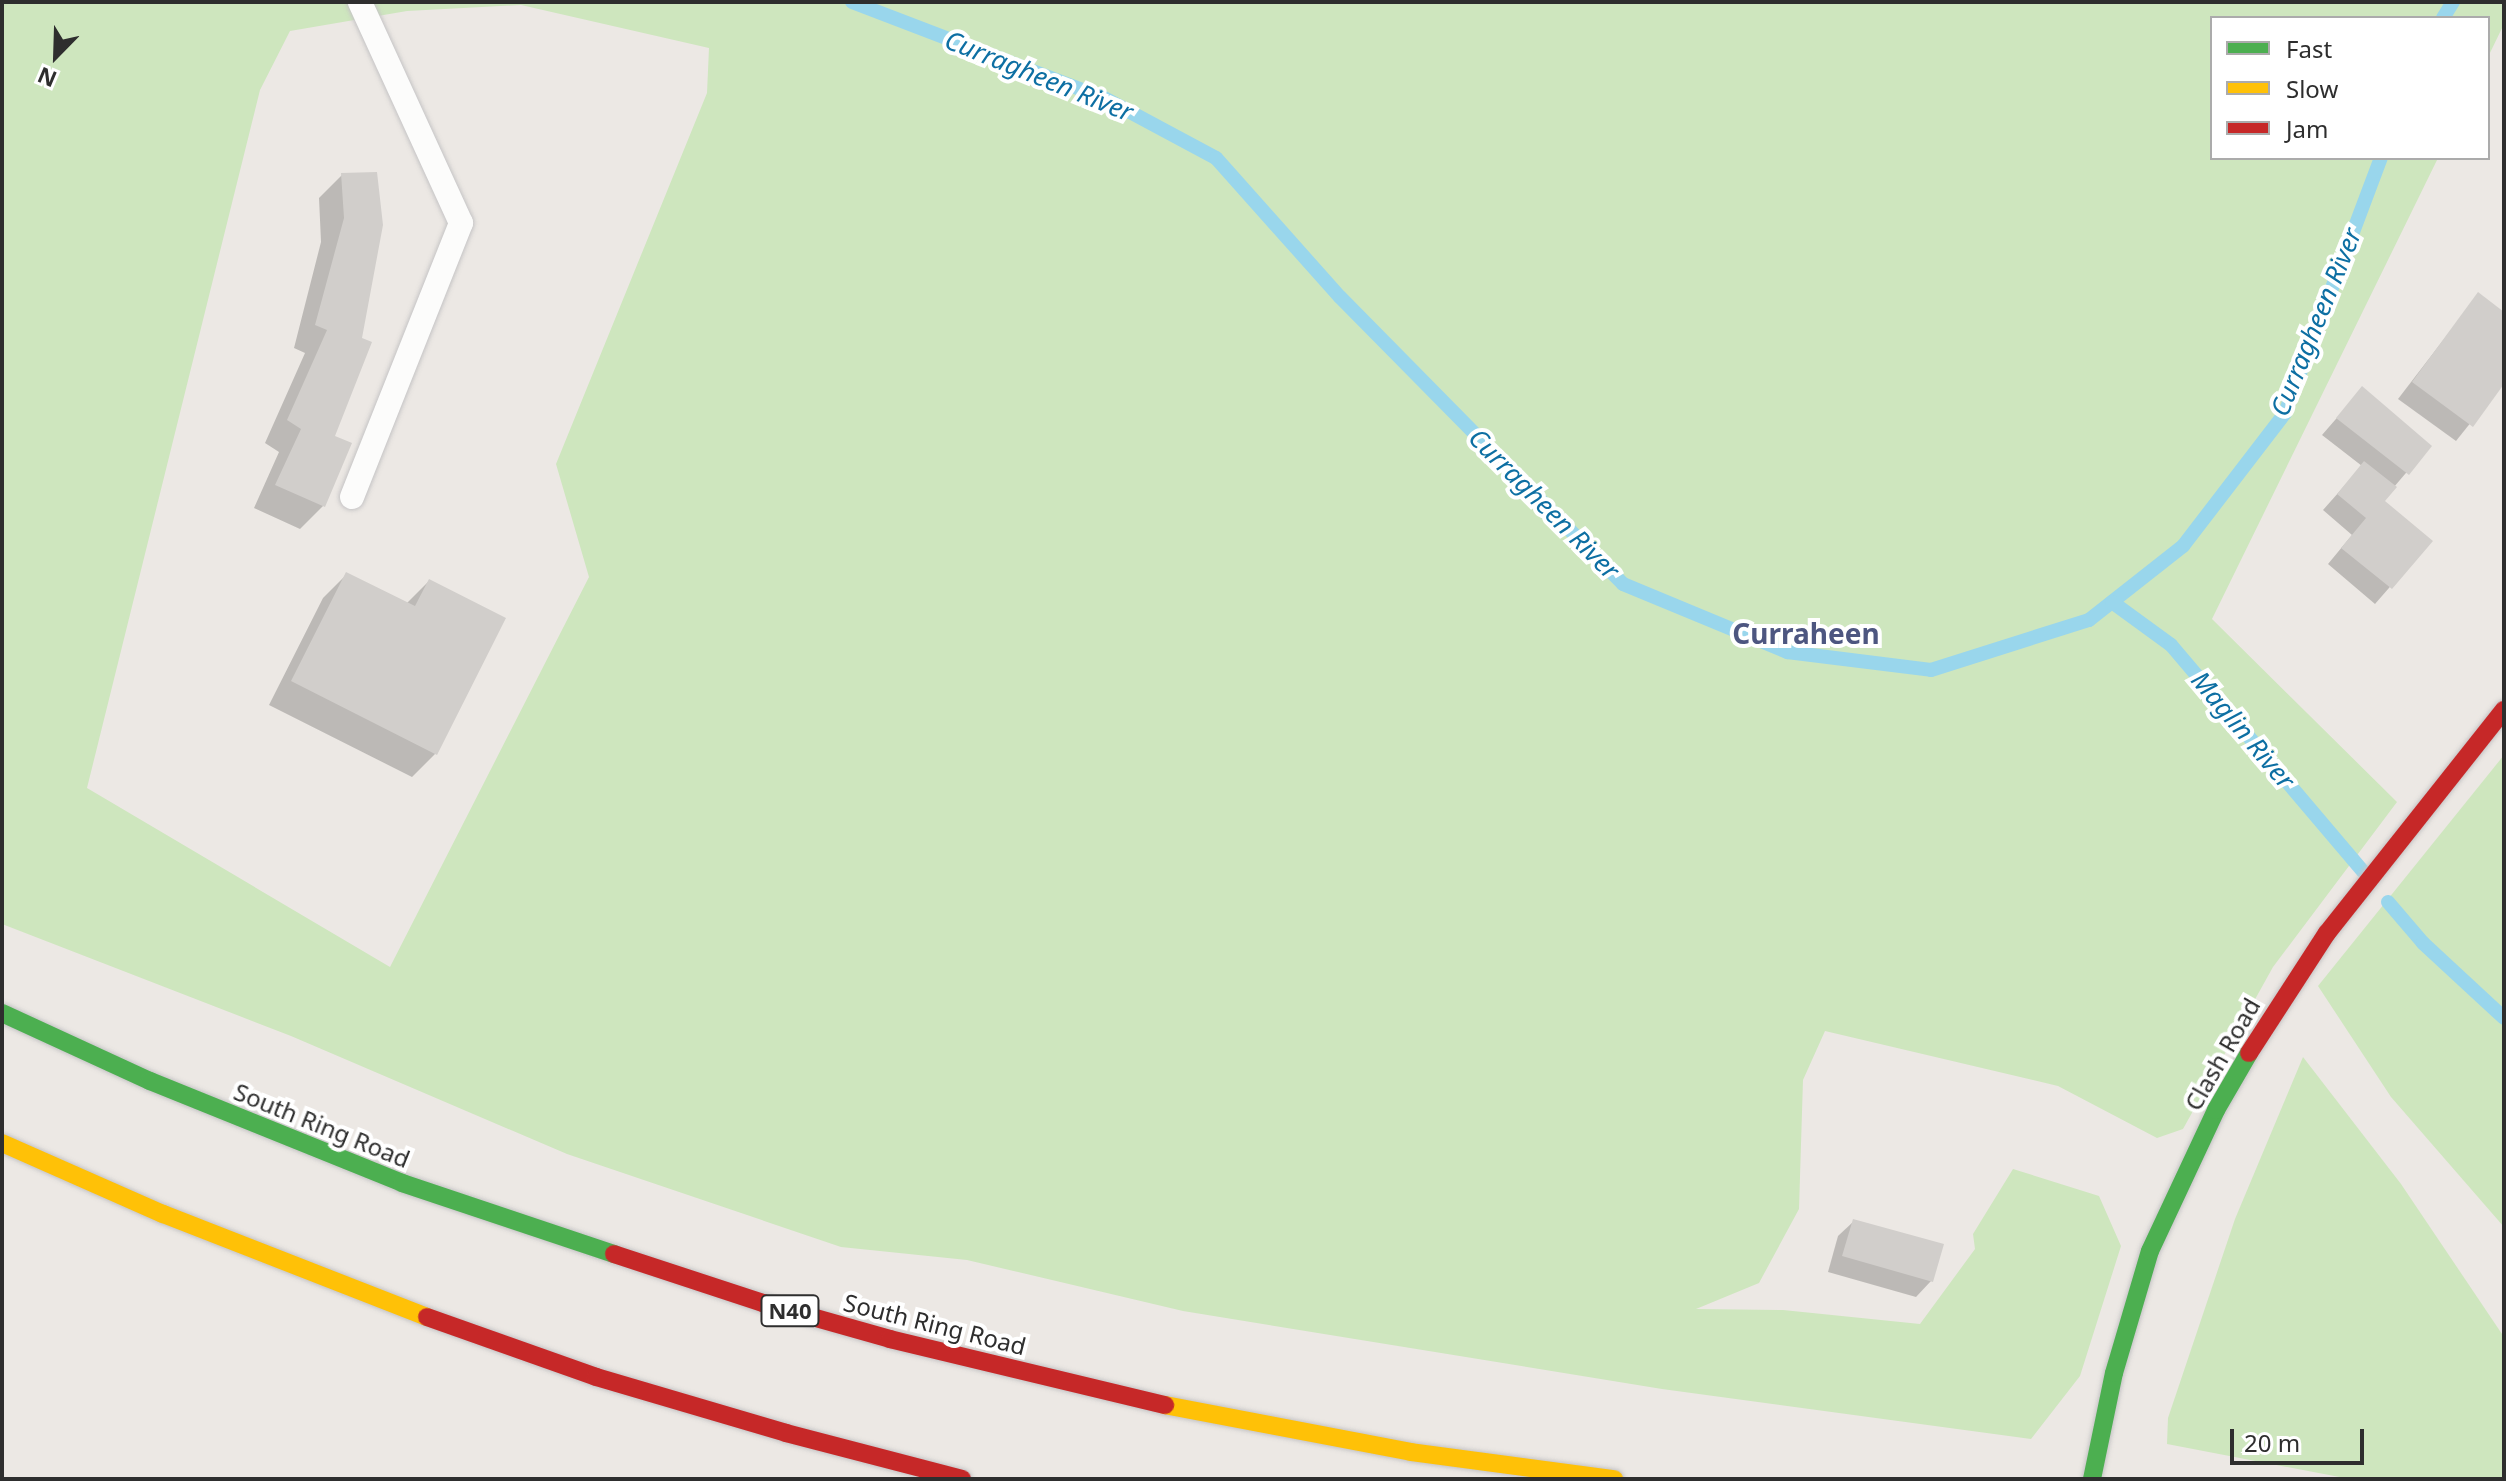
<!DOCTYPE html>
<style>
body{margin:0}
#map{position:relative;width:2506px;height:1481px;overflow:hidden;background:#ece8e4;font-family:"Noto Sans",sans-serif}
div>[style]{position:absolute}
.green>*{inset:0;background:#cee6be}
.shadow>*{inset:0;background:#0003}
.stream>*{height:14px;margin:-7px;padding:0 7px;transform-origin:7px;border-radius:7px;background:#99d6ec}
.building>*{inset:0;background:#d1cecb}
.roads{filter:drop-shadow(0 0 2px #c5c4c5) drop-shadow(0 0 2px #c5c4c5)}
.lane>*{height:24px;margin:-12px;padding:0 12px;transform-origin:12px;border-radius:12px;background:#fcfcfb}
.fast>*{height:18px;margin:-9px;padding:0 9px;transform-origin:9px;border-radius:9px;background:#4caf50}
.slow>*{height:18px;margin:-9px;padding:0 9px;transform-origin:9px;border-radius:9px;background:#ffc107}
.jam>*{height:18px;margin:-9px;padding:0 9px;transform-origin:9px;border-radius:9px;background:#c62828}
span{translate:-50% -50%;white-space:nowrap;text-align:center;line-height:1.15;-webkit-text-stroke:8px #fff;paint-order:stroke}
.shield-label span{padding:2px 6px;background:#fff;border:2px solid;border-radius:6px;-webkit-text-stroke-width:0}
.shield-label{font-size:22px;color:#2e2e2e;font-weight:700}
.street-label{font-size:24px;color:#2e2e2e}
.water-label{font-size:26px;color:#0d6fa3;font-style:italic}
.quarter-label{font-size:28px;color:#4d5680;font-weight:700}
.frame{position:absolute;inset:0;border:4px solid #2e2e2e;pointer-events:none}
.legend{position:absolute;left:2210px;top:16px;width:280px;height:144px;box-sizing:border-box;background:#fff;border:2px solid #ababab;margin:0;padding:10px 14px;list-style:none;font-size:24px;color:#2e2e2e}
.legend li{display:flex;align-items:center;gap:16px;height:40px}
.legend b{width:40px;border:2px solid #ababab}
.north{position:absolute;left:16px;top:16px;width:80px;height:80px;-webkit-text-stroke:6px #fff;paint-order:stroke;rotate:203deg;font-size:22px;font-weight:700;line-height:32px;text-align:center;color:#2e2e2e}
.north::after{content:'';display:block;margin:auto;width:28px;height:36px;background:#2e2e2e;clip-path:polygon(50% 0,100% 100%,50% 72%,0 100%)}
.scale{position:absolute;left:2230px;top:1429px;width:134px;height:36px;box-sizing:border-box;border:4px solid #2e2e2e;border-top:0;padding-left:10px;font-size:24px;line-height:28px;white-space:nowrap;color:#2e2e2e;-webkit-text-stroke:6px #fff;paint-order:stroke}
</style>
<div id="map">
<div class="green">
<i style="clip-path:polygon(evenodd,2px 2px,2504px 2px,2504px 24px,2488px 57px,2488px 18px,2212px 18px,2212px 158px,2438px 158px,2212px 619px,2397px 802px,2273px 967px,2183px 1129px,2157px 1138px,2058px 1086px,1825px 1031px,1803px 1080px,1799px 1209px,1759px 1283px,1696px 1309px,1783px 1310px,1920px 1324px,1975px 1249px,1973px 1234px,2013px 1169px,2099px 1196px,2121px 1246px,2080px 1376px,2031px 1439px,1662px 1389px,1183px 1311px,967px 1260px,841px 1247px,567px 1154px,291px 1036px,2px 924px,2px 2px,521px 5px,709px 48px,707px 93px,556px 464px,589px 577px,390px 967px,87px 788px,260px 90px,290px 31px,407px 11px,521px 5px)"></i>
<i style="clip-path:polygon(2504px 755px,2504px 1227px,2391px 1097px,2318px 986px)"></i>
<i style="clip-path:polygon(2303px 1057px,2401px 1184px,2504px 1337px,2504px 1479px,2350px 1479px,2167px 1444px,2168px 1418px,2235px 1219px)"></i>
</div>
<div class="shadow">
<i style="clip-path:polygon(375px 174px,323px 506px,300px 529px,254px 508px,279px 452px,265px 443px,305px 353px,294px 348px,321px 242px,319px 198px,342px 175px)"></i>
<i style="clip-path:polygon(2478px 295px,2504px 314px,2504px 381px,2456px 441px,2398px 399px)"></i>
<i style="clip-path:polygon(2362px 389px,2429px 446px,2382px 501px,2430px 541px,2375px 604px,2328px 564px,2352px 535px,2323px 510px,2362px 466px,2322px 435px)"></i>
<i style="clip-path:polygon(346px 575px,406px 604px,429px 581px,435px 754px,412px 777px,269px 705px,323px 598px)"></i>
<i style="clip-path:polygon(1854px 1221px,1931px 1281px,1916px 1297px,1828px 1272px,1838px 1236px)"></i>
</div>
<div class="stream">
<i style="left:852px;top:2px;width:270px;rotate:20.9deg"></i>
<i style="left:1104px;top:98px;width:127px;rotate:28.2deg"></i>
<i style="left:1216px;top:158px;width:186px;rotate:48.3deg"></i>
<i style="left:1340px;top:297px;width:403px;rotate:45.4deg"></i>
<i style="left:1623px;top:584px;width:178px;rotate:22.5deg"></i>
<i style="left:1787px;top:652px;width:145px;rotate:7.1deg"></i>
<i style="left:1931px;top:670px;width:166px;rotate:-17.6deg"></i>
<i style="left:2089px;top:620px;width:120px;rotate:-38.2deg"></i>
<i style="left:2183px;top:546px;width:168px;rotate:-52.5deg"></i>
<i style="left:2285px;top:413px;width:272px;rotate:-69.4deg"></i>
<i style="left:2443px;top:18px;width:19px;rotate:-58deg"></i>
<i style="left:2112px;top:602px;width:73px;rotate:36.1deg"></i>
<i style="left:2171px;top:645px;width:297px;rotate:49.7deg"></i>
<i style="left:2388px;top:902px;width:54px;rotate:49.5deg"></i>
<i style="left:2423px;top:943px;width:110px;rotate:42.8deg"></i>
</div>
<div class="building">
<i style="clip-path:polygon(377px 172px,383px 225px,362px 338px,372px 342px,335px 436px,352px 443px,325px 507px,275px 485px,301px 429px,287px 420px,327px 330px,315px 325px,344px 218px,341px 173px)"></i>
<i style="clip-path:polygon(2478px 292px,2504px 312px,2504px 384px,2473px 427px,2412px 382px)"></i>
<i style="clip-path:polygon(2362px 386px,2432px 446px,2409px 475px,2336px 418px)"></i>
<i style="clip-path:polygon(2364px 461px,2397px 487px,2385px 501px,2433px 541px,2392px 589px,2341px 548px,2366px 518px,2337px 494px)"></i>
<i style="clip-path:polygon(346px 572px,415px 606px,429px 579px,506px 618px,437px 755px,291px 681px)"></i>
<i style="clip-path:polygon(1853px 1219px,1944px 1244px,1933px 1282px,1842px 1256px)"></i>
</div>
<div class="roads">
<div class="lane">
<i style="left:352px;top:497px;width:295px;rotate:-68.3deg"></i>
<i style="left:461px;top:223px;width:243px;rotate:-114.6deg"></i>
</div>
<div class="fast">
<i style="left:2px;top:1013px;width:163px;rotate:24.7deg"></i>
<i style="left:150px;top:1081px;width:272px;rotate:22deg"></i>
<i style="left:402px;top:1183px;width:224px;rotate:18.5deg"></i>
<i style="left:2092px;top:1479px;width:108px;rotate:-78.3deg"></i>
<i style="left:2114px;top:1373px;width:127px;rotate:-73.6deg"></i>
<i style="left:2150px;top:1251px;width:156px;rotate:-64.9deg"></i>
<i style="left:2216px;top:1110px;width:66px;rotate:-59.9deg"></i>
</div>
<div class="slow">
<i style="left:2px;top:1143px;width:176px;rotate:23.8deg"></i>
<i style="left:163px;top:1214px;width:283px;rotate:21.3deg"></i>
<i style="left:1165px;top:1405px;width:250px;rotate:10.8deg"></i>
<i style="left:1411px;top:1452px;width:205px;rotate:7.6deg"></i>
</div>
<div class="jam">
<i style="left:2249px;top:1053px;width:143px;rotate:-57deg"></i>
<i style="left:2327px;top:933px;width:285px;rotate:-51.6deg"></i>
<i style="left:614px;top:1254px;width:157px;rotate:18.2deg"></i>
<i style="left:763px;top:1303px;width:132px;rotate:15.8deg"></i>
<i style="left:890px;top:1339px;width:283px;rotate:13.5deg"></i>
<i style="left:427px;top:1317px;width:179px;rotate:19.5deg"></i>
<i style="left:596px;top:1377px;width:198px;rotate:16.4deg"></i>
<i style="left:786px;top:1433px;width:182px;rotate:14.6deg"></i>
</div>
</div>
<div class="shield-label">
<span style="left:790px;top:1311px">N40</span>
</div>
<div class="street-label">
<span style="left:2222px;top:1054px;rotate:-60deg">Clash Road</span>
<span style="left:322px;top:1125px;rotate:22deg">South Ring Road</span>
<span style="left:935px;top:1324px;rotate:14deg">South Ring Road</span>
</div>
<div class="water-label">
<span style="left:1039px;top:76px;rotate:22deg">Curragheen River</span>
<span style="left:2316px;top:322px;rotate:-68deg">Curragheen River</span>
<span style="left:1544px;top:504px;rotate:45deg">Curragheen River</span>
<span style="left:2243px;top:730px;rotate:50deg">Maglin River</span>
</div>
<div class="quarter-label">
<span style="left:1806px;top:633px">Curraheen</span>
</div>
<div class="frame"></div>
<ul class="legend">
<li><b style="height:10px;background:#4caf50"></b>Fast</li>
<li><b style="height:10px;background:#ffc107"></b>Slow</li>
<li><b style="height:10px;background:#c62828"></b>Jam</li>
</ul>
<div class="north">N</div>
<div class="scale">20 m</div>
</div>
